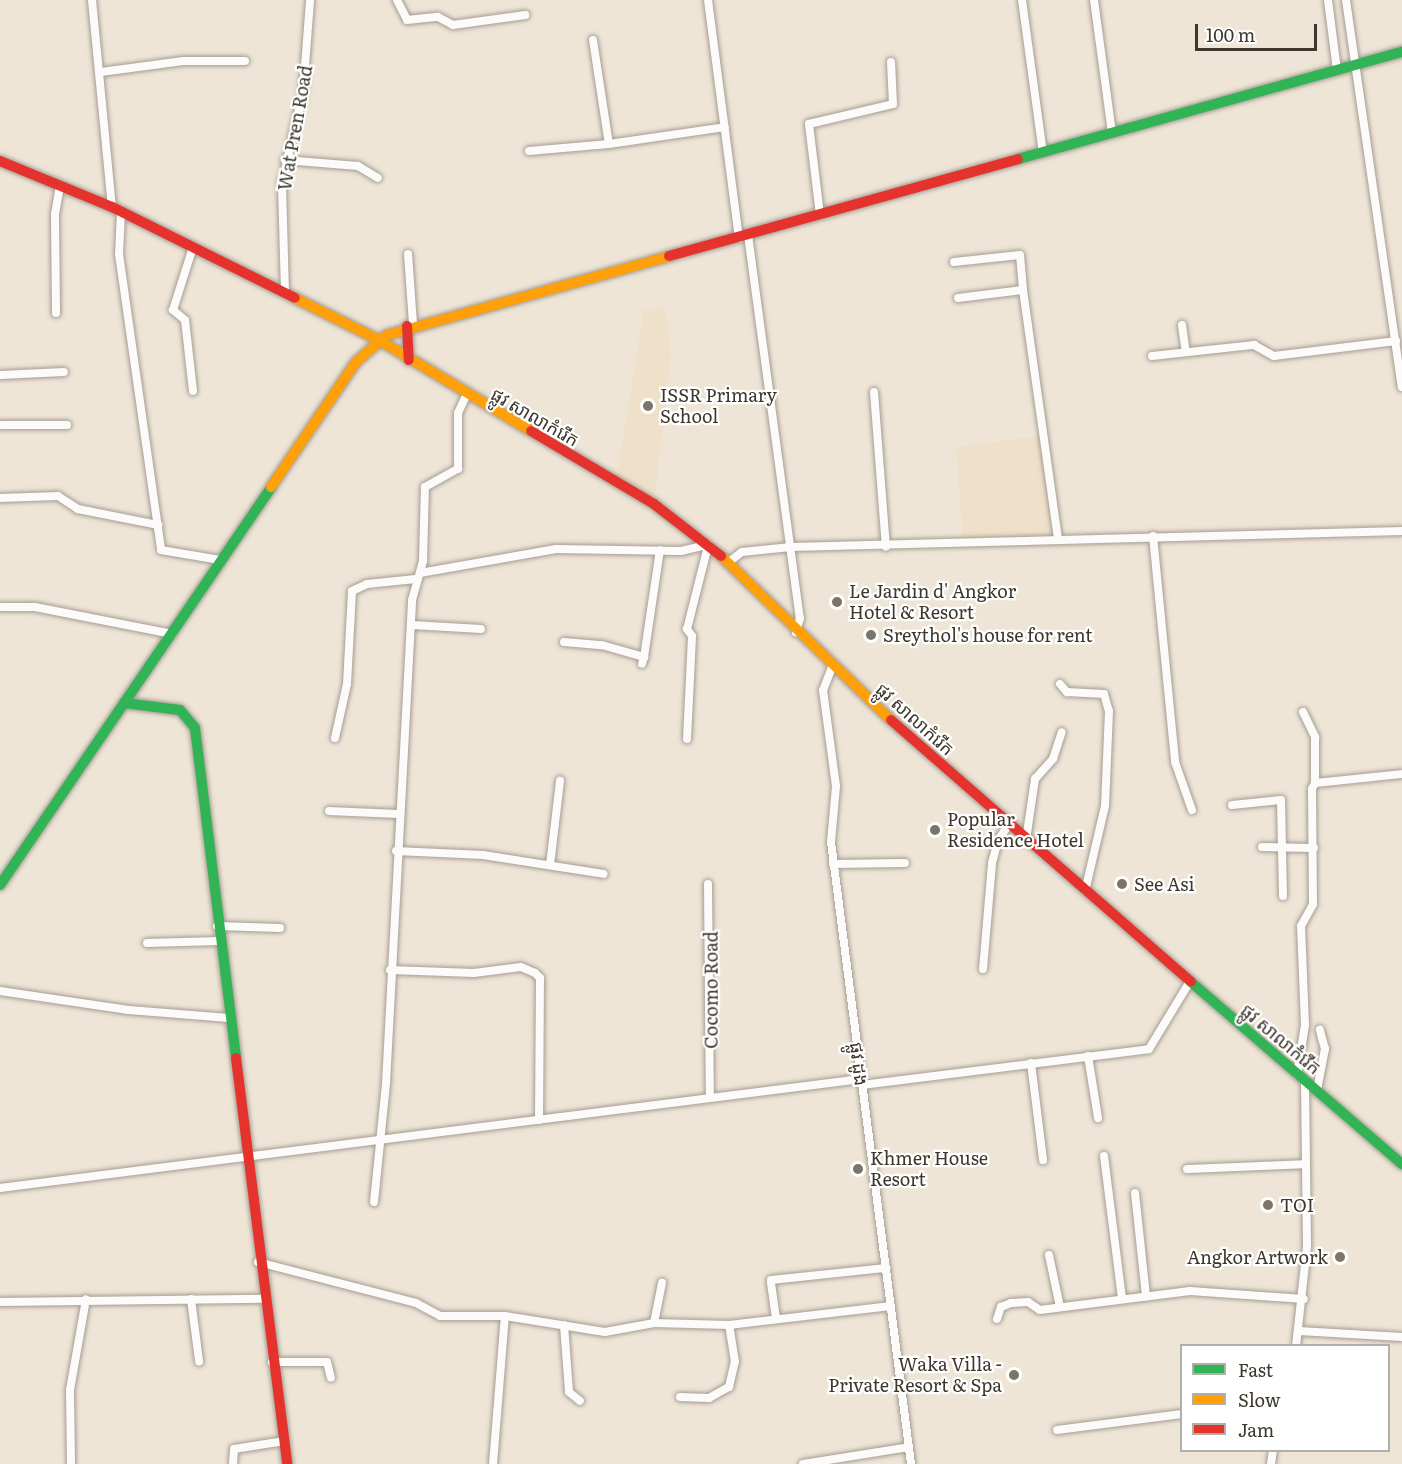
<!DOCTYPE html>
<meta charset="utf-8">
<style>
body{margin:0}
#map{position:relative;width:1402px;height:1464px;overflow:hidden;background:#eee5d7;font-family:Literata,"Noto Sans Khmer",serif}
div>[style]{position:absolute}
.built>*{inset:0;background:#efe0c9}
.roads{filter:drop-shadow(0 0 2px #a49d92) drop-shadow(0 0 2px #a49d92)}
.street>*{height:8px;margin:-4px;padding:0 4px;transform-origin:4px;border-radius:4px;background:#fcfbf9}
.fast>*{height:10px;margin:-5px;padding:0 5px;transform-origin:5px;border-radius:5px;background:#30b455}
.slow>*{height:10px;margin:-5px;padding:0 5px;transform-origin:5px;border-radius:5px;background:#ff9f0a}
.jam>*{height:10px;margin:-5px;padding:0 5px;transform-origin:5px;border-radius:5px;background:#e5322d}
.dots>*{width:16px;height:16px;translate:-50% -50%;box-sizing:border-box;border:3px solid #fff;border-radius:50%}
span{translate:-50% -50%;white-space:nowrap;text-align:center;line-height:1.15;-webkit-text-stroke:4.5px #fff;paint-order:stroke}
.street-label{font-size:18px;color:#3d372d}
.poi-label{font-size:18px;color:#3d372d}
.left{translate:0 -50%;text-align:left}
.right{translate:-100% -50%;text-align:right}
.legend{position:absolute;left:1180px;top:1344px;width:210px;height:108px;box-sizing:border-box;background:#fff;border:2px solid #b1afab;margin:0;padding:8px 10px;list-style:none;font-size:18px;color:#3d372d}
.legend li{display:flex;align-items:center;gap:12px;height:30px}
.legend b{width:30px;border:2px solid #b1afab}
.scale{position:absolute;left:1195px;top:24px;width:122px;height:27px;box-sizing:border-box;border:3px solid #3d372d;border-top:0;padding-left:8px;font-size:18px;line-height:21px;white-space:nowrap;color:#3d372d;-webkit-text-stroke:4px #fff;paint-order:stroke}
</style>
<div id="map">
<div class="built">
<i style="clip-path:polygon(665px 308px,671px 353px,654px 504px,616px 483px,644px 310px)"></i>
<i style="clip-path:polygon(1040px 436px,1053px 537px,963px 541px,956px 447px)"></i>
</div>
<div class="roads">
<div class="street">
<i style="left:92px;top:0;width:208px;rotate:84.5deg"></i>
<i style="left:397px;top:0;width:22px;rotate:63deg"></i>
<i style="left:407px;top:20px;width:31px;rotate:-6deg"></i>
<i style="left:438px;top:17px;width:17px;rotate:28deg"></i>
<i style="left:453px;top:25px;width:73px;rotate:-7.9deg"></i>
<i style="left:708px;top:0;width:240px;rotate:82.6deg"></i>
<i style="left:1022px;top:0;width:154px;rotate:82.2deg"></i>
<i style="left:1094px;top:0;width:134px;rotate:82.3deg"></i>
<i style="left:1328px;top:0;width:71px;rotate:82.7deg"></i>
<i style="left:1346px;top:0;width:391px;rotate:81.8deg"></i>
<i style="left:593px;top:40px;width:105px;rotate:81.3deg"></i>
<i style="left:609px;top:144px;width:117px;rotate:-8.3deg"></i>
<i style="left:101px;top:72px;width:83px;rotate:-7.6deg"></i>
<i style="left:183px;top:61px;width:62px"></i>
<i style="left:529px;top:151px;width:80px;rotate:-5deg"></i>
<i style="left:285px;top:160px;width:73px;rotate:4.7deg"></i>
<i style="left:358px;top:166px;width:23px;rotate:31deg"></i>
<i style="left:121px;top:212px;width:42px;rotate:92.7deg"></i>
<i style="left:119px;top:254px;width:299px;rotate:81.9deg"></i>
<i style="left:161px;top:550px;width:60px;rotate:9.6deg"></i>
<i style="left:820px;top:215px;width:92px;rotate:-96.9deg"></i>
<i style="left:809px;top:124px;width:86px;rotate:-13.4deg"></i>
<i style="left:893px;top:104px;width:42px;rotate:-92.7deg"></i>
<i style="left:748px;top:235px;width:387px;rotate:82.3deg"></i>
<i style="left:800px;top:618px;width:15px;rotate:106deg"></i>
<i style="left:408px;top:254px;width:70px;rotate:85.9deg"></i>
<i style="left:954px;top:262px;width:66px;rotate:-6.1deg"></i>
<i style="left:1020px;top:255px;width:35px;rotate:85deg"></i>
<i style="left:285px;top:292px;width:109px;rotate:-91.6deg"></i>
<i style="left:282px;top:183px;width:93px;rotate:-77deg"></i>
<i style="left:303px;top:92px;width:92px;rotate:-85.6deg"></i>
<i style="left:958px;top:298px;width:65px;rotate:-7deg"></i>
<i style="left:1023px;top:290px;width:251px;rotate:82deg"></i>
<i style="left:56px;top:313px;width:99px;rotate:-90.6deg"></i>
<i style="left:55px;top:214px;width:29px;rotate:-80deg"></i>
<i style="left:1182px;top:325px;width:27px;rotate:82deg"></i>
<i style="left:1152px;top:356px;width:103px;rotate:-6.2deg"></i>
<i style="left:1254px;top:345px;width:23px;rotate:29deg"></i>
<i style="left:1274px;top:356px;width:123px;rotate:-7deg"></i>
<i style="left:0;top:375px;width:64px;rotate:-2.7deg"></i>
<i style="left:193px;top:391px;width:71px;rotate:-96.4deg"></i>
<i style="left:185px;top:320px;width:16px;rotate:-140deg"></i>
<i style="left:173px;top:310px;width:66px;rotate:-72.4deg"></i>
<i style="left:874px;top:392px;width:155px;rotate:85.6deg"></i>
<i style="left:0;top:425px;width:67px"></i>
<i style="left:0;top:498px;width:58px;rotate:-2deg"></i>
<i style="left:58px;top:496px;width:24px;rotate:33deg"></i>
<i style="left:78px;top:509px;width:82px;rotate:11.3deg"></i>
<i style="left:1153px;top:536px;width:227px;rotate:84.4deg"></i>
<i style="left:1175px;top:762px;width:51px;rotate:70.5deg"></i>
<i style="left:729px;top:562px;width:16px;rotate:-38deg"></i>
<i style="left:742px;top:552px;width:49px;rotate:-5.8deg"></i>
<i style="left:791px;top:547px;width:611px;rotate:-1.5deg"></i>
<i style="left:420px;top:573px;width:138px;rotate:-10deg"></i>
<i style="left:556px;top:549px;width:125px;rotate:0.9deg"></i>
<i style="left:681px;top:551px;width:28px;rotate:-13deg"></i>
<i style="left:0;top:607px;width:35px"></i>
<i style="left:35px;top:607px;width:140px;rotate:11.1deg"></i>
<i style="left:412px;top:625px;width:69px;rotate:3.3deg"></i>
<i style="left:564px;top:642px;width:38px;rotate:5deg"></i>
<i style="left:602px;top:645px;width:44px;rotate:15.9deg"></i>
<i style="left:644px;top:657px;width:7px;rotate:106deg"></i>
<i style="left:644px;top:657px;width:108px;rotate:-81.5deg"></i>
<i style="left:832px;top:667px;width:25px;rotate:111deg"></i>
<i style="left:823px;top:690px;width:97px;rotate:82.3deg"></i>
<i style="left:836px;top:786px;width:56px;rotate:95.1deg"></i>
<i style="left:831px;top:842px;width:627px;rotate:82.67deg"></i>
<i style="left:1060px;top:684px;width:11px;rotate:49deg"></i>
<i style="left:1067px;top:692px;width:37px;rotate:3deg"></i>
<i style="left:1104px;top:694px;width:18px;rotate:74deg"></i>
<i style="left:1109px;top:711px;width:95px;rotate:92.4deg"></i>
<i style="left:1105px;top:806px;width:87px;rotate:103.2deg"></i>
<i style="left:1303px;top:712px;width:28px;rotate:64deg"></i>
<i style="left:1315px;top:737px;width:46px;rotate:90deg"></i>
<i style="left:335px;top:738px;width:55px;rotate:-77.5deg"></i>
<i style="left:347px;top:684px;width:93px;rotate:-86.9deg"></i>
<i style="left:352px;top:591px;width:17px;rotate:-25deg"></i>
<i style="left:367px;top:584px;width:49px;rotate:-5.8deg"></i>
<i style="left:687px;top:739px;width:103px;rotate:-87.2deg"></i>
<i style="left:692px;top:636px;width:9px;rotate:-126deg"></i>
<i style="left:687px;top:629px;width:86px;rotate:-75.8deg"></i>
<i style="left:1232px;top:805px;width:49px;rotate:-5.8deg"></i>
<i style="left:1281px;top:800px;width:96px;rotate:88.8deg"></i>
<i style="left:329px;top:811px;width:69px;rotate:2.5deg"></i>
<i style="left:1026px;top:840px;width:62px;rotate:-81.6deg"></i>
<i style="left:1035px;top:779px;width:27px;rotate:-48deg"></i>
<i style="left:1053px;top:759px;width:28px;rotate:-72deg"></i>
<i style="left:1262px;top:847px;width:52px;rotate:1.1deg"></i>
<i style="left:396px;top:851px;width:87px;rotate:2.6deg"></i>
<i style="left:483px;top:855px;width:122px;rotate:8.9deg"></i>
<i style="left:833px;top:864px;width:72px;rotate:-0.8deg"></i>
<i style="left:550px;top:865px;width:85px;rotate:-83.2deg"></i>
<i style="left:708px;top:884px;width:213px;rotate:89.5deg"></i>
<i style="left:217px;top:926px;width:63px;rotate:1.8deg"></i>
<i style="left:147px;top:943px;width:72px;rotate:-1.6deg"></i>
<i style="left:983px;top:969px;width:106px;rotate:-85.1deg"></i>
<i style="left:992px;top:863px;width:24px;rotate:-75deg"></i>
<i style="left:998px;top:840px;width:19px;rotate:-55deg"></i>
<i style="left:390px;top:970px;width:84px;rotate:2deg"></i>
<i style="left:474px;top:973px;width:47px;rotate:-7.3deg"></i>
<i style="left:521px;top:967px;width:15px;rotate:23deg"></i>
<i style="left:535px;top:973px;width:7px;rotate:45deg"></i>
<i style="left:540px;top:978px;width:142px;rotate:90.4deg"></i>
<i style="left:0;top:991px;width:130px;rotate:8.4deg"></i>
<i style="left:129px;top:1010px;width:100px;rotate:4.6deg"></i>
<i style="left:1088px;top:1056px;width:63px;rotate:80.8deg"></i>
<i style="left:1031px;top:1063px;width:98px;rotate:82.9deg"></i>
<i style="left:1297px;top:1075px;width:51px;rotate:-80.9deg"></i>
<i style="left:1305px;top:1025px;width:99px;rotate:-92.3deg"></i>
<i style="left:1301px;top:926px;width:25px;rotate:-61deg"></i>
<i style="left:1313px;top:904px;width:115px;rotate:-90.5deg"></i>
<i style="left:1312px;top:789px;width:7px;rotate:-63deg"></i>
<i style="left:1315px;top:783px;width:87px;rotate:-5.9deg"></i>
<i style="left:862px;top:1085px;width:289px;rotate:-7.1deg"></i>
<i style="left:1149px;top:1049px;width:77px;rotate:-58.8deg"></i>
<i style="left:1317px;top:1090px;width:42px;rotate:-79deg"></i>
<i style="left:1325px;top:1049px;width:20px;rotate:-105deg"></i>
<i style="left:1104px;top:1156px;width:144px;rotate:82.8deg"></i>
<i style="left:1187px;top:1169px;width:118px;rotate:-2.4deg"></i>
<i style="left:0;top:1188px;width:868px;rotate:-7.22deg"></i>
<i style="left:1135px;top:1193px;width:104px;rotate:83.9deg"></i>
<i style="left:374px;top:1202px;width:120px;rotate:-84.2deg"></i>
<i style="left:386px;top:1083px;width:484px;rotate:-86.9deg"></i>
<i style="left:412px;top:600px;width:41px;rotate:-74.2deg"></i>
<i style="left:423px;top:561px;width:74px;rotate:-88.5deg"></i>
<i style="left:425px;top:487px;width:38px;rotate:-29deg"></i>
<i style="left:458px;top:469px;width:56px;rotate:-90deg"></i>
<i style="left:458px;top:413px;width:19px;rotate:-65deg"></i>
<i style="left:1049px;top:1255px;width:53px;rotate:78.1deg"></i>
<i style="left:258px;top:1262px;width:163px;rotate:14.5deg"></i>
<i style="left:416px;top:1303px;width:27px;rotate:28deg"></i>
<i style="left:440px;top:1316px;width:65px"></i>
<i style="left:505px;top:1316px;width:101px;rotate:9.1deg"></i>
<i style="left:605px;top:1332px;width:50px;rotate:-10.4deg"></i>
<i style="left:654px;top:1323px;width:75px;rotate:1.5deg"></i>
<i style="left:729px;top:1325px;width:163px;rotate:-6.7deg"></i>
<i style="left:771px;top:1280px;width:116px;rotate:-6deg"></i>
<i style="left:771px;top:1283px;width:36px;rotate:82deg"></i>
<i style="left:191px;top:1299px;width:63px;rotate:82.6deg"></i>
<i style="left:0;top:1302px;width:263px;rotate:-0.7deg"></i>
<i style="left:997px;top:1319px;width:13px;rotate:-72deg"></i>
<i style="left:1001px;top:1307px;width:11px;rotate:-22deg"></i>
<i style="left:1011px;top:1303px;width:17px;rotate:-3deg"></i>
<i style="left:1028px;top:1302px;width:14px;rotate:34deg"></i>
<i style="left:1040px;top:1310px;width:151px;rotate:-7.2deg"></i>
<i style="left:1190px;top:1291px;width:114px;rotate:4deg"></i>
<i style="left:654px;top:1323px;width:41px;rotate:-78.7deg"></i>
<i style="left:564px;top:1325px;width:67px;rotate:85.7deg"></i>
<i style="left:569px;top:1392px;width:14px;rotate:39deg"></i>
<i style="left:1299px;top:1331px;width:103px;rotate:3.3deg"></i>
<i style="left:1296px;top:1346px;width:101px;rotate:-83.7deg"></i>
<i style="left:1307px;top:1246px;width:165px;rotate:-90.7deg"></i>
<i style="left:272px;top:1362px;width:55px"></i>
<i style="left:327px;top:1362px;width:16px;rotate:76deg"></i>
<i style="left:680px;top:1397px;width:29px;rotate:2deg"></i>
<i style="left:709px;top:1398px;width:23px;rotate:-29deg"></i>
<i style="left:729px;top:1387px;width:26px;rotate:-77deg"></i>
<i style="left:735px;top:1362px;width:37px;rotate:-99deg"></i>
<i style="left:1057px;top:1430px;width:126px;rotate:-7.3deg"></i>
<i style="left:71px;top:1464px;width:74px;rotate:-90.8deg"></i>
<i style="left:70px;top:1390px;width:92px;rotate:-80deg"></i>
<i style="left:233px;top:1464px;width:15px;rotate:-86deg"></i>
<i style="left:234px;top:1449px;width:51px;rotate:-9.1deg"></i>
<i style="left:493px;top:1464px;width:148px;rotate:-85.4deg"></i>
<i style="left:803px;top:1464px;width:107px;rotate:-9.1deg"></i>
<i style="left:1271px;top:1464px;width:14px;rotate:-82deg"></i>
</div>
<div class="fast">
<i style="left:1018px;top:159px;width:399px;rotate:-15.6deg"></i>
<i style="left:124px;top:703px;width:56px;rotate:7.1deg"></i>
<i style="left:180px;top:710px;width:23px;rotate:50deg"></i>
<i style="left:195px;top:728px;width:333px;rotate:82.9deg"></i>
<i style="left:0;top:885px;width:482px;rotate:-55.7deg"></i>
<i style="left:1191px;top:982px;width:279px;rotate:40.8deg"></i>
</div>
<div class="slow">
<i style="left:295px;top:298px;width:94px;rotate:26.6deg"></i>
<i style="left:379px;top:340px;width:177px;rotate:30.9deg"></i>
<i style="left:271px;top:487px;width:151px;rotate:-55.8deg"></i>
<i style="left:356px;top:362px;width:41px;rotate:-41.1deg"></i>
<i style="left:387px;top:335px;width:293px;rotate:-15.6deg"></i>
<i style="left:721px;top:556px;width:236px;rotate:44deg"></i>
</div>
<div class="jam">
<i style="left:0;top:161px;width:121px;rotate:22.3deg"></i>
<i style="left:112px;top:207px;width:204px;rotate:26.4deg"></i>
<i style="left:669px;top:256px;width:362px;rotate:-15.5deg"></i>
<i style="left:407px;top:326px;width:34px;rotate:87deg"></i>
<i style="left:531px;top:431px;width:143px;rotate:30.7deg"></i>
<i style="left:654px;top:504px;width:85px;rotate:37.8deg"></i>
<i style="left:891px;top:720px;width:398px;rotate:41.1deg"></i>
<i style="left:236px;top:1058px;width:409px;rotate:82.8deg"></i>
</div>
</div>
<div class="dots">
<i style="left:648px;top:406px;background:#7b7468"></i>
<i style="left:837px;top:602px;background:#7b7468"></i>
<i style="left:871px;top:635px;background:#7b7468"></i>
<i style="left:935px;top:830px;background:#7b7468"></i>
<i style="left:1122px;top:884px;background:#7b7468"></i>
<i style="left:858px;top:1169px;background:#7b7468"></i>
<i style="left:1268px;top:1205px;background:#7b7468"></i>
<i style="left:1340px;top:1257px;background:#7b7468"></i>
<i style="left:1014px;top:1375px;background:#7b7468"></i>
</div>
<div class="street-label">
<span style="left:295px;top:128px;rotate:-80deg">Wat Pren Road</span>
<span style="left:535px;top:417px;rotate:30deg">ផ្លូវ សាលាកំរើក</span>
<span style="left:915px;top:719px;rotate:42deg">ផ្លូវ សាលាកំរើក</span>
<span style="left:711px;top:990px;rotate:-90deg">Cocomo Road</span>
<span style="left:1281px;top:1039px;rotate:40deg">ផ្លូវ សាលាកំរើក</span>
<span style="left:859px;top:1064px;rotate:83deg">ផ្លូវ ដូង</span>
</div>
<div class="poi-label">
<span class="left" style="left:660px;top:406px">ISSR Primary<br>School</span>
<span class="left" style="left:849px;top:602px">Le Jardin d' Angkor<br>Hotel &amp; Resort</span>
<span class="left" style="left:883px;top:635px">Sreythol's house for rent</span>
<span class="left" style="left:947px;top:830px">Popular<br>Residence Hotel</span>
<span class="left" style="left:1134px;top:884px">See Asi</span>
<span class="left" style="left:870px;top:1169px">Khmer House<br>Resort</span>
<span class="left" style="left:1280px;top:1205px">TOI</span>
<span class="right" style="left:1328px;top:1257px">Angkor Artwork</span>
<span class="right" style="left:1002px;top:1375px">Waka Villa -<br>Private Resort &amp; Spa</span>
</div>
<ul class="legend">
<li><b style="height:8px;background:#30b455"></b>Fast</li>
<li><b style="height:8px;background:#ff9f0a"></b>Slow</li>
<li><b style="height:8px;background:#e5322d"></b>Jam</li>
</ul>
<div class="scale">100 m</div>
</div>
